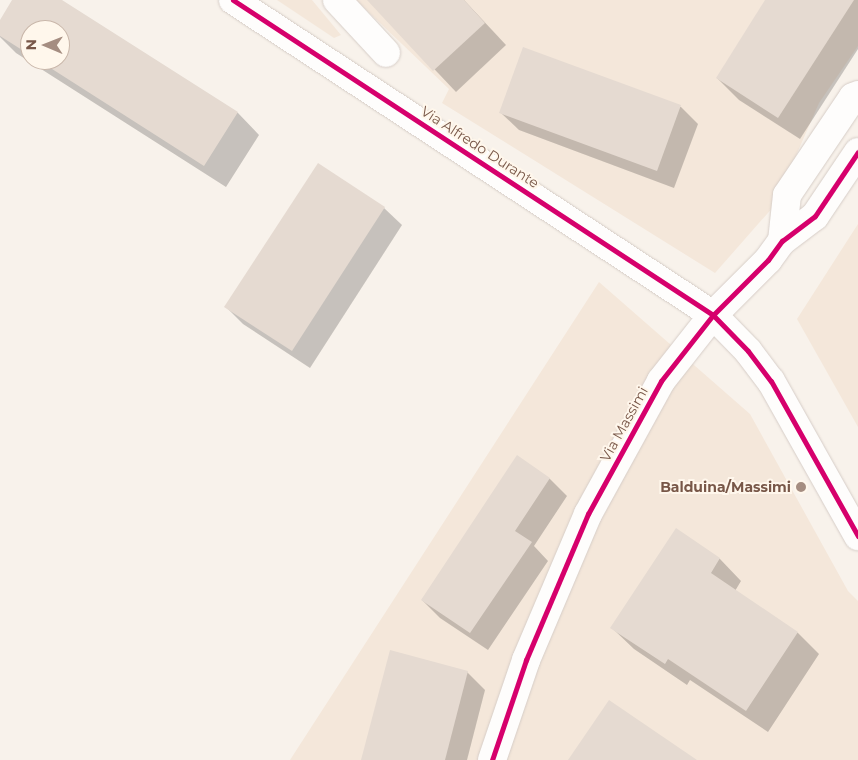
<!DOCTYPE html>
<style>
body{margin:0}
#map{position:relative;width:858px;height:760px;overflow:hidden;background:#f8f2eb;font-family:Montserrat,sans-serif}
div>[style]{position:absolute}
.residential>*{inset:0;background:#f4e7da}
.shadow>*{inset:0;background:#0003}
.building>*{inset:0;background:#e5dad1}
.roads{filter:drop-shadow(0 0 1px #d6cdc7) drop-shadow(0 0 1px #d6cdc7)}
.minor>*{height:28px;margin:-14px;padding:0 14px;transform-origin:14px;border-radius:14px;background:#fefdfc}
.tertiary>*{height:28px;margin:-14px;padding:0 14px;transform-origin:14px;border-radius:14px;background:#fefdfc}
.cycleway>*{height:5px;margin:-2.5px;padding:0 2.5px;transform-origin:2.5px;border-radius:2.5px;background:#d6006c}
.dots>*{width:14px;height:14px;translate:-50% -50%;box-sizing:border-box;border:2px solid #fff7ec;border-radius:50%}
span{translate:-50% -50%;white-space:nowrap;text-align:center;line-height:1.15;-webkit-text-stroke:4px #fff7ec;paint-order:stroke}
.street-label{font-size:14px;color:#785748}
.poi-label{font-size:14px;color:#785748;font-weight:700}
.right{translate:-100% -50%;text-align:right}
.north{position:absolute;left:20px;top:20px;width:50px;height:50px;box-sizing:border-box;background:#fff7ec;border:1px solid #c9b7aa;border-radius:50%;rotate:271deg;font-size:14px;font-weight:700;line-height:20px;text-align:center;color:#785748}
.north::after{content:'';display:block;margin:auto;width:18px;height:22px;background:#a58d81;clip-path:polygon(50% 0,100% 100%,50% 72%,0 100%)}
</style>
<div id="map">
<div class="residential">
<i style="clip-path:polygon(277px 0,312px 0,341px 35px,334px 38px)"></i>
<i style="clip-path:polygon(356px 0,858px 0,858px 46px,819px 103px,774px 206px,715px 273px,442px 103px,449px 89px)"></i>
<i style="clip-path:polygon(858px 224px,858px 427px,797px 319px)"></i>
<i style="clip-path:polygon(599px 282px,750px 414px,848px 591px,858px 601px,858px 760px,290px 760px)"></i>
</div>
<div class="shadow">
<i style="clip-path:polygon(evenodd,14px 0,60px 0,238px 113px,259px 135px,226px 187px,16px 53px,0 37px,0 22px,14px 0,30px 30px,60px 30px,60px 60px,30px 60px,30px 30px)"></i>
<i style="clip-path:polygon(369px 0,464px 0,506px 45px,456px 92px)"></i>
<i style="clip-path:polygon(767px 0,858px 0,858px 49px,800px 139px,739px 100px,717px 78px)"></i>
<i style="clip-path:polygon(524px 49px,681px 107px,698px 124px,674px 188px,519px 130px,501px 113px)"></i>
<i style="clip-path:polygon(384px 208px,402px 225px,310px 368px,243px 324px,226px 307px)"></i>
<i style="clip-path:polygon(518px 457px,550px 479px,567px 496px,534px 546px,548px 561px,488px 650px,440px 618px,422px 600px)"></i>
<i style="clip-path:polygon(676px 530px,720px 559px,741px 581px,735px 591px,798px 633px,819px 654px,768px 732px,690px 680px,687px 685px,634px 649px,612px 628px)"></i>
<i style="clip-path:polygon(467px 672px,485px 690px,467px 760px,362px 760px)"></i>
</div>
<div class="building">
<i style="clip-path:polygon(12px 0,62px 0,238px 112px,204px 166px,38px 60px,60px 60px,60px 30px,30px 30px,30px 55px,0 36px,0 20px)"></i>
<i style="clip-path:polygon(367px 0,464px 0,485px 23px,433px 71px)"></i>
<i style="clip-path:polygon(765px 0,854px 0,778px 118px,716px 78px)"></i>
<i style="clip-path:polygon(523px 47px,681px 105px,657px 171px,499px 113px)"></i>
<i style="clip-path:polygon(318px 163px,385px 207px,292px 351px,224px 307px)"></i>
<i style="clip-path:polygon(517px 455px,550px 478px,515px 531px,532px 542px,470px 633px,421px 600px)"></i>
<i style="clip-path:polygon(676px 528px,720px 558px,711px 573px,798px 632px,746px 711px,668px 659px,665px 664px,610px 628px)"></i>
<i style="clip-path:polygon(390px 650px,468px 671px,445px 760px,361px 760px)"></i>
<i style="clip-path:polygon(609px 700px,697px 760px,568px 760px)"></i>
</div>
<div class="roads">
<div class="minor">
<i style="left:337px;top:0;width:72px;rotate:47.2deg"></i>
<i style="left:782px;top:241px;width:46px;rotate:-83.8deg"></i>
<i style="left:787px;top:195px;width:118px;rotate:-56deg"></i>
<i style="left:853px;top:97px;width:5px;rotate:-22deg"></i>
<i style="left:492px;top:760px;width:106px;rotate:-71.2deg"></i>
<i style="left:526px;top:660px;width:159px;rotate:-67deg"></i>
<i style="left:588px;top:514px;width:152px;rotate:-61.2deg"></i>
<i style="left:661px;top:381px;width:84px;rotate:-51.8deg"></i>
<i style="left:713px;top:315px;width:78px;rotate:-45deg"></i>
<i style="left:768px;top:260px;width:24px;rotate:-54deg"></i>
<i style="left:782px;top:241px;width:41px;rotate:-37.1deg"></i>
<i style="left:815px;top:216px;width:77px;rotate:-56.1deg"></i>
</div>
<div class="tertiary">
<i style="left:233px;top:0;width:574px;rotate:33.27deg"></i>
<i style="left:713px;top:315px;width:50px;rotate:45.8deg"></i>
<i style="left:748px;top:351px;width:38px;rotate:53deg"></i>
<i style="left:771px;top:381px;width:178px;rotate:60.7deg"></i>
</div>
</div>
<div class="cycleway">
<i style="left:233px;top:0;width:574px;rotate:33.27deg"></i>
<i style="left:713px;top:315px;width:50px;rotate:45.8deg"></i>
<i style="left:748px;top:351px;width:38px;rotate:53deg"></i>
<i style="left:771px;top:381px;width:178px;rotate:60.7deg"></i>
<i style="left:492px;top:760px;width:106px;rotate:-71.2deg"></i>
<i style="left:526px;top:660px;width:159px;rotate:-67deg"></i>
<i style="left:588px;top:514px;width:152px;rotate:-61.2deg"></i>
<i style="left:661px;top:381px;width:84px;rotate:-51.8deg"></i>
<i style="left:713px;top:315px;width:78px;rotate:-45deg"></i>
<i style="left:768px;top:260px;width:24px;rotate:-54deg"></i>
<i style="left:782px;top:241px;width:41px;rotate:-37.1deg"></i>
<i style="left:815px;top:216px;width:77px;rotate:-56.1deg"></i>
</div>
<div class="dots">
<i style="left:801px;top:487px;background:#a58d81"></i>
</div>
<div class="street-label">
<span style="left:480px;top:147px;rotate:33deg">Via Alfredo Durante</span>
<span style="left:624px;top:424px;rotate:-61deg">Via Massimi</span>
</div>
<div class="poi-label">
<span class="right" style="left:791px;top:487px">Balduina/Massimi</span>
</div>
<div class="north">N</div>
</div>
